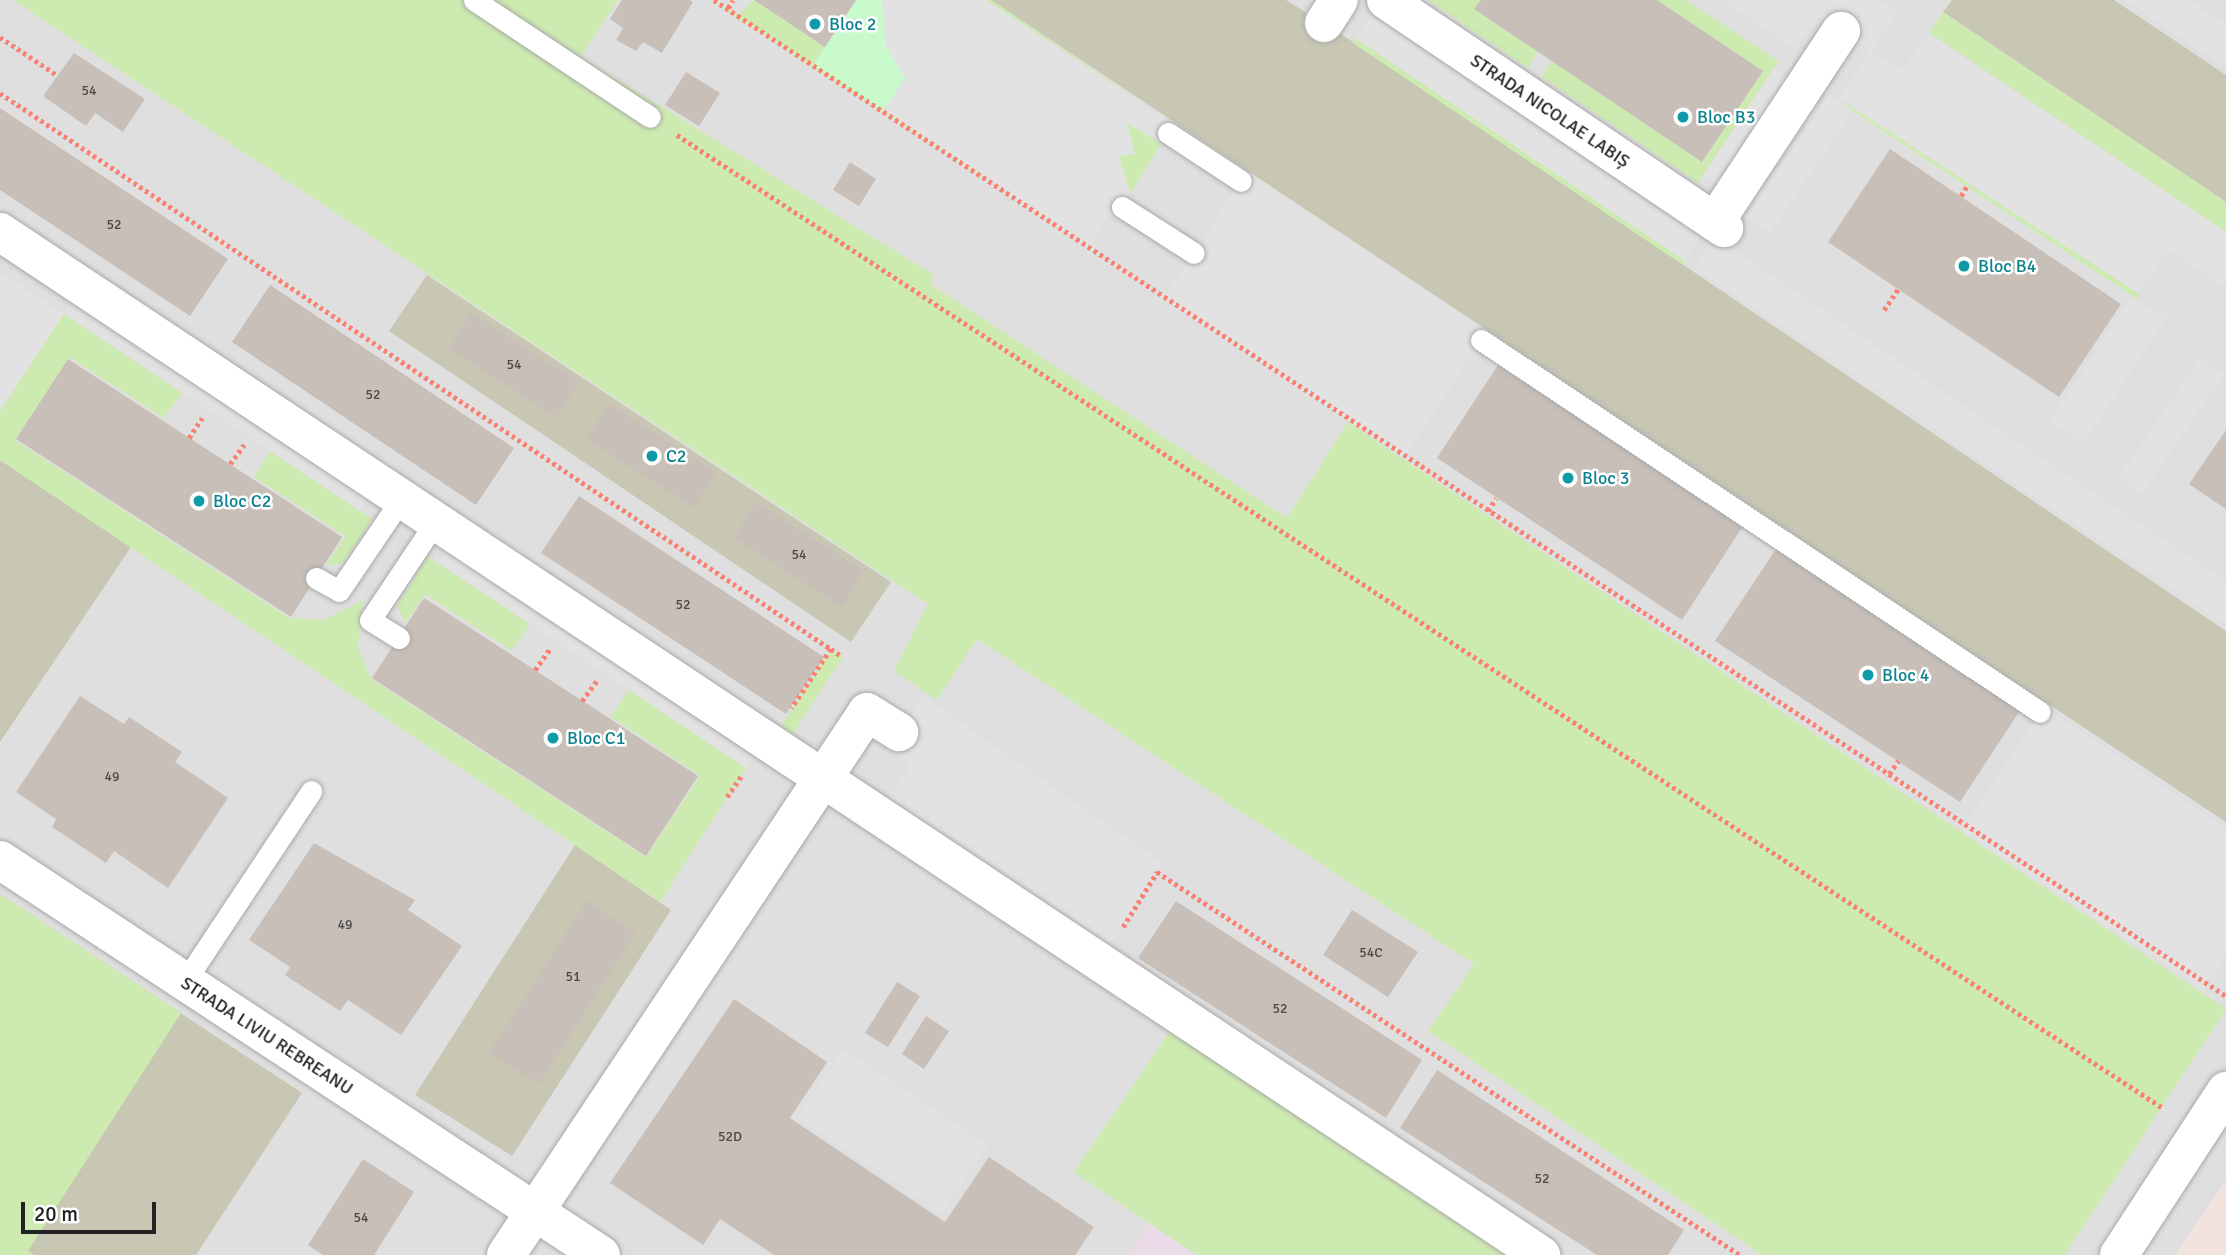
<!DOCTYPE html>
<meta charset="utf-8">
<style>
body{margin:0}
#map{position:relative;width:2226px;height:1255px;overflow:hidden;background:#f2efe9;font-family:Signika,sans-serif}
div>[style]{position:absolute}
.residential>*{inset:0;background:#e0dfdf}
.industrial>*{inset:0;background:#ebdbe8}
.military>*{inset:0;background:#f3e3dd}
.construction>*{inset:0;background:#c7c7b4}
.grass>*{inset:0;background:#cdebb0}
.park>*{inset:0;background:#c8facc}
.parking>*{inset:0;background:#e2e2e2}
.building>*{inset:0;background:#c7bfb8}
.path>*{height:4.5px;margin-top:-2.25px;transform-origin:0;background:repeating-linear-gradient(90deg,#fa8072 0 3.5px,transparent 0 7px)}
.roads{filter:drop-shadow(0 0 2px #a9a9a9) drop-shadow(0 0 2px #a9a9a9)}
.lane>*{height:21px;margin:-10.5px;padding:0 10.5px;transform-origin:10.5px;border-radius:10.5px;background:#fff}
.street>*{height:38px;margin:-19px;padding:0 19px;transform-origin:19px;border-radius:19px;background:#fff}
.dots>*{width:19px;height:19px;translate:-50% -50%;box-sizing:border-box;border:4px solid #fff;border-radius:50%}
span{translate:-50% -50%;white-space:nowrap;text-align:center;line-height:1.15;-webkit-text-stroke:5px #fff;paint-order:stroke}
.number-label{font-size:14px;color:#4b4948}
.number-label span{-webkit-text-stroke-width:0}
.culture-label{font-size:18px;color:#0d838f}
.left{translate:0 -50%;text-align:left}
.street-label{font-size:18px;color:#222}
.scale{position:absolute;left:21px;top:1202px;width:135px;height:32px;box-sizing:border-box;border:4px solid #222;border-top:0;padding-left:9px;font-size:21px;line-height:24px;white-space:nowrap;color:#222;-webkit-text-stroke:5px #fff;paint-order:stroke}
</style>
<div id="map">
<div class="residential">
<i style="clip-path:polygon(0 0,2226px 0,2226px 1181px,2176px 1255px,0 1255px)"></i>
</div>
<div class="industrial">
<i style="clip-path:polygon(1150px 1224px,1197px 1255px,1129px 1255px)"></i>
</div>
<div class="military">
<i style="clip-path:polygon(2226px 1181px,2226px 1255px,2176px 1255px)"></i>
</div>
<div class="construction">
<i style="clip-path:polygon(991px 0,1286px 0,1341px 34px,2226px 631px,2226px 822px)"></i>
<i style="clip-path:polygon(1952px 0,2114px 0,2226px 75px,2226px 202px,1943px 12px)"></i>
<i style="clip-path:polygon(427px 275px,891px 582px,851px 642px,389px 331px)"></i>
<i style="clip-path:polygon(0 460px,131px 547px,0 742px)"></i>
<i style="clip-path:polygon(575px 845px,671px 910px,512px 1156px,415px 1095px)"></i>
<i style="clip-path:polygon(0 894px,302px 1093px,196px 1255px,34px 1255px,0 1233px)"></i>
</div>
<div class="grass">
<i style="clip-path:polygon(13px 0,618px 0,581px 57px,934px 275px,930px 284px,1287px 518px,1348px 422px,2226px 1009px,2065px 1255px,1762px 1255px,1428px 1031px,1474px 964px,977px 639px,937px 700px,894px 671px,928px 604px)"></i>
<i style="clip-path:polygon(710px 0,738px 15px,754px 0,825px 47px,814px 65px,1095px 251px)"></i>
<i style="clip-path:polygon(986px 0,991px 0,1173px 124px)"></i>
<i style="clip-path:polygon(1428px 0,1481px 0,1475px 10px,1538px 52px,1528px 68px)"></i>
<i style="clip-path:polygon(1657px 0,1686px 0,1779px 61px,1698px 183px,1541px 76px,1552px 61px,1702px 162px,1763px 71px)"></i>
<i style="clip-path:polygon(1943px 12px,2226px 202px,2226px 232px,1929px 33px)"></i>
<i style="clip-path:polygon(1355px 38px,1685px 261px,1683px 265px,1353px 43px)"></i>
<i style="clip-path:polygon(1838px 98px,2139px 294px,2137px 299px,1853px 111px)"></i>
<i style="clip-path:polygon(1127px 122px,1161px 144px,1130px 194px,1118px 155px)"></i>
<i style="clip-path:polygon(64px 314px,182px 393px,164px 418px,69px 357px,15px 440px,289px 618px,324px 620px,363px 600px,358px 647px,371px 679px,646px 857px,700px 776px,611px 717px,629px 689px,746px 768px,660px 902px,0 460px,0 411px)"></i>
<i style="clip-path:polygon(270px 451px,372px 519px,343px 563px,326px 566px,345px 536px,254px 477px)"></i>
<i style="clip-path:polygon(428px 557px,530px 624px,512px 651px,425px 594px,405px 623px,397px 606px)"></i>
<i style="clip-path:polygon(831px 649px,843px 657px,789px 740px,777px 732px)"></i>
<i style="clip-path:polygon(0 894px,181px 1013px,28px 1251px,34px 1255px,0 1255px)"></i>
<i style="clip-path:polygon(1185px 1009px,1546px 1255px,1197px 1255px,1150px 1224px,1074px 1172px)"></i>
</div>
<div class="park">
<i style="clip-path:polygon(856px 0,882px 0,886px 46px,905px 79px,883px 111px,813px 65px)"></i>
</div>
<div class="parking">
<i style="clip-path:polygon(882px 0,986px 0,1173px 124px,1161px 144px,1127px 123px,1135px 154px,1119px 156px,1130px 194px,1115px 218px,1109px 215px,1093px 243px,1095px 251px,883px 111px,905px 79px,886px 46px)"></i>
<i style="clip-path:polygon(1723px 0,1877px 0,1897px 13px,1871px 51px,1902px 71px,1929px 33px,2226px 232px,2226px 288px,2168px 250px,2139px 294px,1838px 98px,1871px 51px,1818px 16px,1796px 49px)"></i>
<i style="clip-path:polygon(2126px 0,2188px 0,2226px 25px,2226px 67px)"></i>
<i style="clip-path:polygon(1375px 10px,1704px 231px,1685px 261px,1355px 38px)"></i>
<i style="clip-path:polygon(1773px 69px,1797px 86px,1726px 191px,1703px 175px)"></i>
<i style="clip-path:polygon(1829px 95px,1853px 111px,1770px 233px,1746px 216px)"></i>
<i style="clip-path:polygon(1247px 172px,1487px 332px,1404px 458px,1163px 299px)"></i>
<i style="clip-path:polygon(1715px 238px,2226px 582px,2226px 625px,1695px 268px)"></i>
<i style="clip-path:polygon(0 272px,64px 314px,81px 286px,379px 483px,360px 511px,64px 314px,0 411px)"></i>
<i style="clip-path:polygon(2132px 296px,2166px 318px,2083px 444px,2050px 421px)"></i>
<i style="clip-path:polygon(2200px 358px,2224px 374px,2142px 494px,2118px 478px)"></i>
<i style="clip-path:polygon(458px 535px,766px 739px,746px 768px,439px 563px)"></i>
<i style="clip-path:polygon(923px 696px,1162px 863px,1108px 951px,887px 801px,911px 765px,887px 749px)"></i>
<i style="clip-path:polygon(2044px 707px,2226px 828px,2226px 954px,2203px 989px,1962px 830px)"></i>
<i style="clip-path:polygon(844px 1049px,988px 1145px,942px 1213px,798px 1117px)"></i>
</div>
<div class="building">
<i style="clip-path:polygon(622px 0,690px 0,693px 2px,662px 53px,643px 42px,636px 51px,616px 40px,623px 28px,610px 19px)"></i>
<i style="clip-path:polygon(754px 0,856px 0,825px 47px)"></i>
<i style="clip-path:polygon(1481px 0,1657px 0,1763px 71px,1702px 162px,1474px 9px)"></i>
<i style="clip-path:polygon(74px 53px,145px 99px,123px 132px,95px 113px,86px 126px,43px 96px)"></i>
<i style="clip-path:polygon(686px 72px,720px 93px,699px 126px,665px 105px)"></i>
<i style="clip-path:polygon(0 108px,228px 259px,190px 316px,0 190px)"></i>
<i style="clip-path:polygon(1890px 149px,2121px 304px,2059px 397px,1828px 242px)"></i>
<i style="clip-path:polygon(850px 162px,876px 179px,859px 206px,833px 190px)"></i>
<i style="clip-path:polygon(270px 285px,514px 448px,476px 505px,232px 342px)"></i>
<i style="clip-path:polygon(471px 313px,579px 382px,557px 418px,449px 349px)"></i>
<i style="clip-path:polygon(68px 359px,342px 537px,291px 617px,16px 439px)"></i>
<i style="clip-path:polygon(1498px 365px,1743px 526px,1682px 620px,1437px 458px)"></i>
<i style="clip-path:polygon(609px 404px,717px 472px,694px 508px,587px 439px)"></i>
<i style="clip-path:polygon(2226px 430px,2226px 509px,2189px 484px)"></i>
<i style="clip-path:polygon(579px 496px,824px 657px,786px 714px,541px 553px)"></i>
<i style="clip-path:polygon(756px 502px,864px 571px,842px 607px,734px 538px)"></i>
<i style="clip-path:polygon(1776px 549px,2021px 709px,1960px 802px,1715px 641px)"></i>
<i style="clip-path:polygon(424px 598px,698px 776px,646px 856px,372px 678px)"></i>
<i style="clip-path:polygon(80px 696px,124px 724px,129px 717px,182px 752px,175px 762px,228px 798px,168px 888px,114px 851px,106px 863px,52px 827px,56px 819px,16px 792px)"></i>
<i style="clip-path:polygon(314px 843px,415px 900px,408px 910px,462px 946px,401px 1035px,348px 1000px,340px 1011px,285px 975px,290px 967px,249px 940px)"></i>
<i style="clip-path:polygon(587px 901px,636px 933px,538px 1084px,489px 1053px)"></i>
<i style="clip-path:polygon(1176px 901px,1422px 1060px,1386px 1118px,1138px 958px)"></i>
<i style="clip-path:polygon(1352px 910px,1418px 952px,1388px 997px,1323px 955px)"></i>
<i style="clip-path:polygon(897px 982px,920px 996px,888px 1047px,865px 1033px)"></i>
<i style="clip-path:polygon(734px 999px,827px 1062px,790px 1118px,945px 1222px,989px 1157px,1094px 1227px,1075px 1255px,774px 1255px,720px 1219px,703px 1245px,610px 1183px)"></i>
<i style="clip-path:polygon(926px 1016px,949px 1031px,924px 1069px,902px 1054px)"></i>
<i style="clip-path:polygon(1437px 1070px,1684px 1230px,1668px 1255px,1597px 1255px,1400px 1128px)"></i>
<i style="clip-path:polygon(363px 1159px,414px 1192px,374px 1255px,323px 1255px,308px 1245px)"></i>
</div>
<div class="path">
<i style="left:714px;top:0;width:1811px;rotate:33.37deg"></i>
<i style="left:728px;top:8px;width:9px;rotate:-58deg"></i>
<i style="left:0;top:37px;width:69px;rotate:33.7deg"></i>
<i style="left:0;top:93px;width:1000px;rotate:33.79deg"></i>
<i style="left:831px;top:649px;width:71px;rotate:123.5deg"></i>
<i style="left:677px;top:135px;width:1776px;rotate:33.22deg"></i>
<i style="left:1961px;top:196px;width:12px;rotate:-59deg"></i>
<i style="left:1884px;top:310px;width:25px;rotate:-56deg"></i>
<i style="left:189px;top:438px;width:24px;rotate:-57deg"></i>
<i style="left:230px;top:464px;width:24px;rotate:-54deg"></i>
<i style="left:1488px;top:511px;width:15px;rotate:-58deg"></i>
<i style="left:831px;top:649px;width:14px;rotate:34deg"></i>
<i style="left:535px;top:670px;width:28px;rotate:-55deg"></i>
<i style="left:582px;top:701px;width:27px;rotate:-54deg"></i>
<i style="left:1889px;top:774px;width:16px;rotate:-55deg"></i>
<i style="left:727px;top:797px;width:27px;rotate:-56deg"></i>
<i style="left:1123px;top:927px;width:65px;rotate:-58.3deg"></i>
<i style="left:1157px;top:872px;width:698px;rotate:33.3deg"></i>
</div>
<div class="roads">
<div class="lane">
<i style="left:474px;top:0;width:211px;rotate:33.6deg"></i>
<i style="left:1168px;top:133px;width:87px;rotate:33.3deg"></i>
<i style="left:1122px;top:207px;width:85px;rotate:32.6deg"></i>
<i style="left:1481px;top:340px;width:671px;rotate:33.64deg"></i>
<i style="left:316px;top:578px;width:26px;rotate:29deg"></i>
<i style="left:339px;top:591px;width:112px;rotate:-55.9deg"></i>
<i style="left:399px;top:638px;width:34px;rotate:-148deg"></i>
<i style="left:370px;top:620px;width:119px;rotate:-56.3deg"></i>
<i style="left:185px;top:981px;width:228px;rotate:-56.4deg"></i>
</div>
<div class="street">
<i style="left:1386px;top:0;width:408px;rotate:34deg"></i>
<i style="left:1324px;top:23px;width:27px;rotate:-57deg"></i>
<i style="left:1715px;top:222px;width:229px;rotate:-56.6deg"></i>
<i style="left:0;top:232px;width:1850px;rotate:33.58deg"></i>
<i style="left:0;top:860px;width:719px;rotate:33.31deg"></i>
<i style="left:506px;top:1255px;width:652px;rotate:-56.38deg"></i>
<i style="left:867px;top:712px;width:38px;rotate:32deg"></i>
<i style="left:2119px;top:1255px;width:196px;rotate:-56.9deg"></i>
</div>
</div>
<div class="dots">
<i style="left:815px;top:24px;background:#0f9aa8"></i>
<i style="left:1683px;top:117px;background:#0f9aa8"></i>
<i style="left:1964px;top:266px;background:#0f9aa8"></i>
<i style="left:652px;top:456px;background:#0f9aa8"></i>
<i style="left:1568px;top:478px;background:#0f9aa8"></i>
<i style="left:199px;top:501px;background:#0f9aa8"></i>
<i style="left:1868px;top:675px;background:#0f9aa8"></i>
<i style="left:553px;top:738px;background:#0f9aa8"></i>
</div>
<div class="number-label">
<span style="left:89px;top:91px">54</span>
<span style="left:114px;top:225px">52</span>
<span style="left:514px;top:365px">54</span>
<span style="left:373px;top:395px">52</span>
<span style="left:799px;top:555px">54</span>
<span style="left:683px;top:605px">52</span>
<span style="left:112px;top:777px">49</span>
<span style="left:345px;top:925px">49</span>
<span style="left:1371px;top:953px">54C</span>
<span style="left:573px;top:977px">51</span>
<span style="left:1280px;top:1009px">52</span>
<span style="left:730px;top:1137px">52D</span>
<span style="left:1542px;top:1179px">52</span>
<span style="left:361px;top:1218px">54</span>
</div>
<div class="culture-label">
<span class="left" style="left:829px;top:24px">Bloc 2</span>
<span class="left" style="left:1697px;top:117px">Bloc B3</span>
<span class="left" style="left:1978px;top:266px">Bloc B4</span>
<span class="left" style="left:666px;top:456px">C2</span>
<span class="left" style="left:1582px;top:478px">Bloc 3</span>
<span class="left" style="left:213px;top:501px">Bloc C2</span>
<span class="left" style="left:1882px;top:675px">Bloc 4</span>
<span class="left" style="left:567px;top:738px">Bloc C1</span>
</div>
<div class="street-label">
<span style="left:1550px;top:111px;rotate:34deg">STRADA NICOLAE LABIȘ</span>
<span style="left:267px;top:1036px;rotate:33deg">STRADA LIVIU REBREANU</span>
</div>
<div class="scale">20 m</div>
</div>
